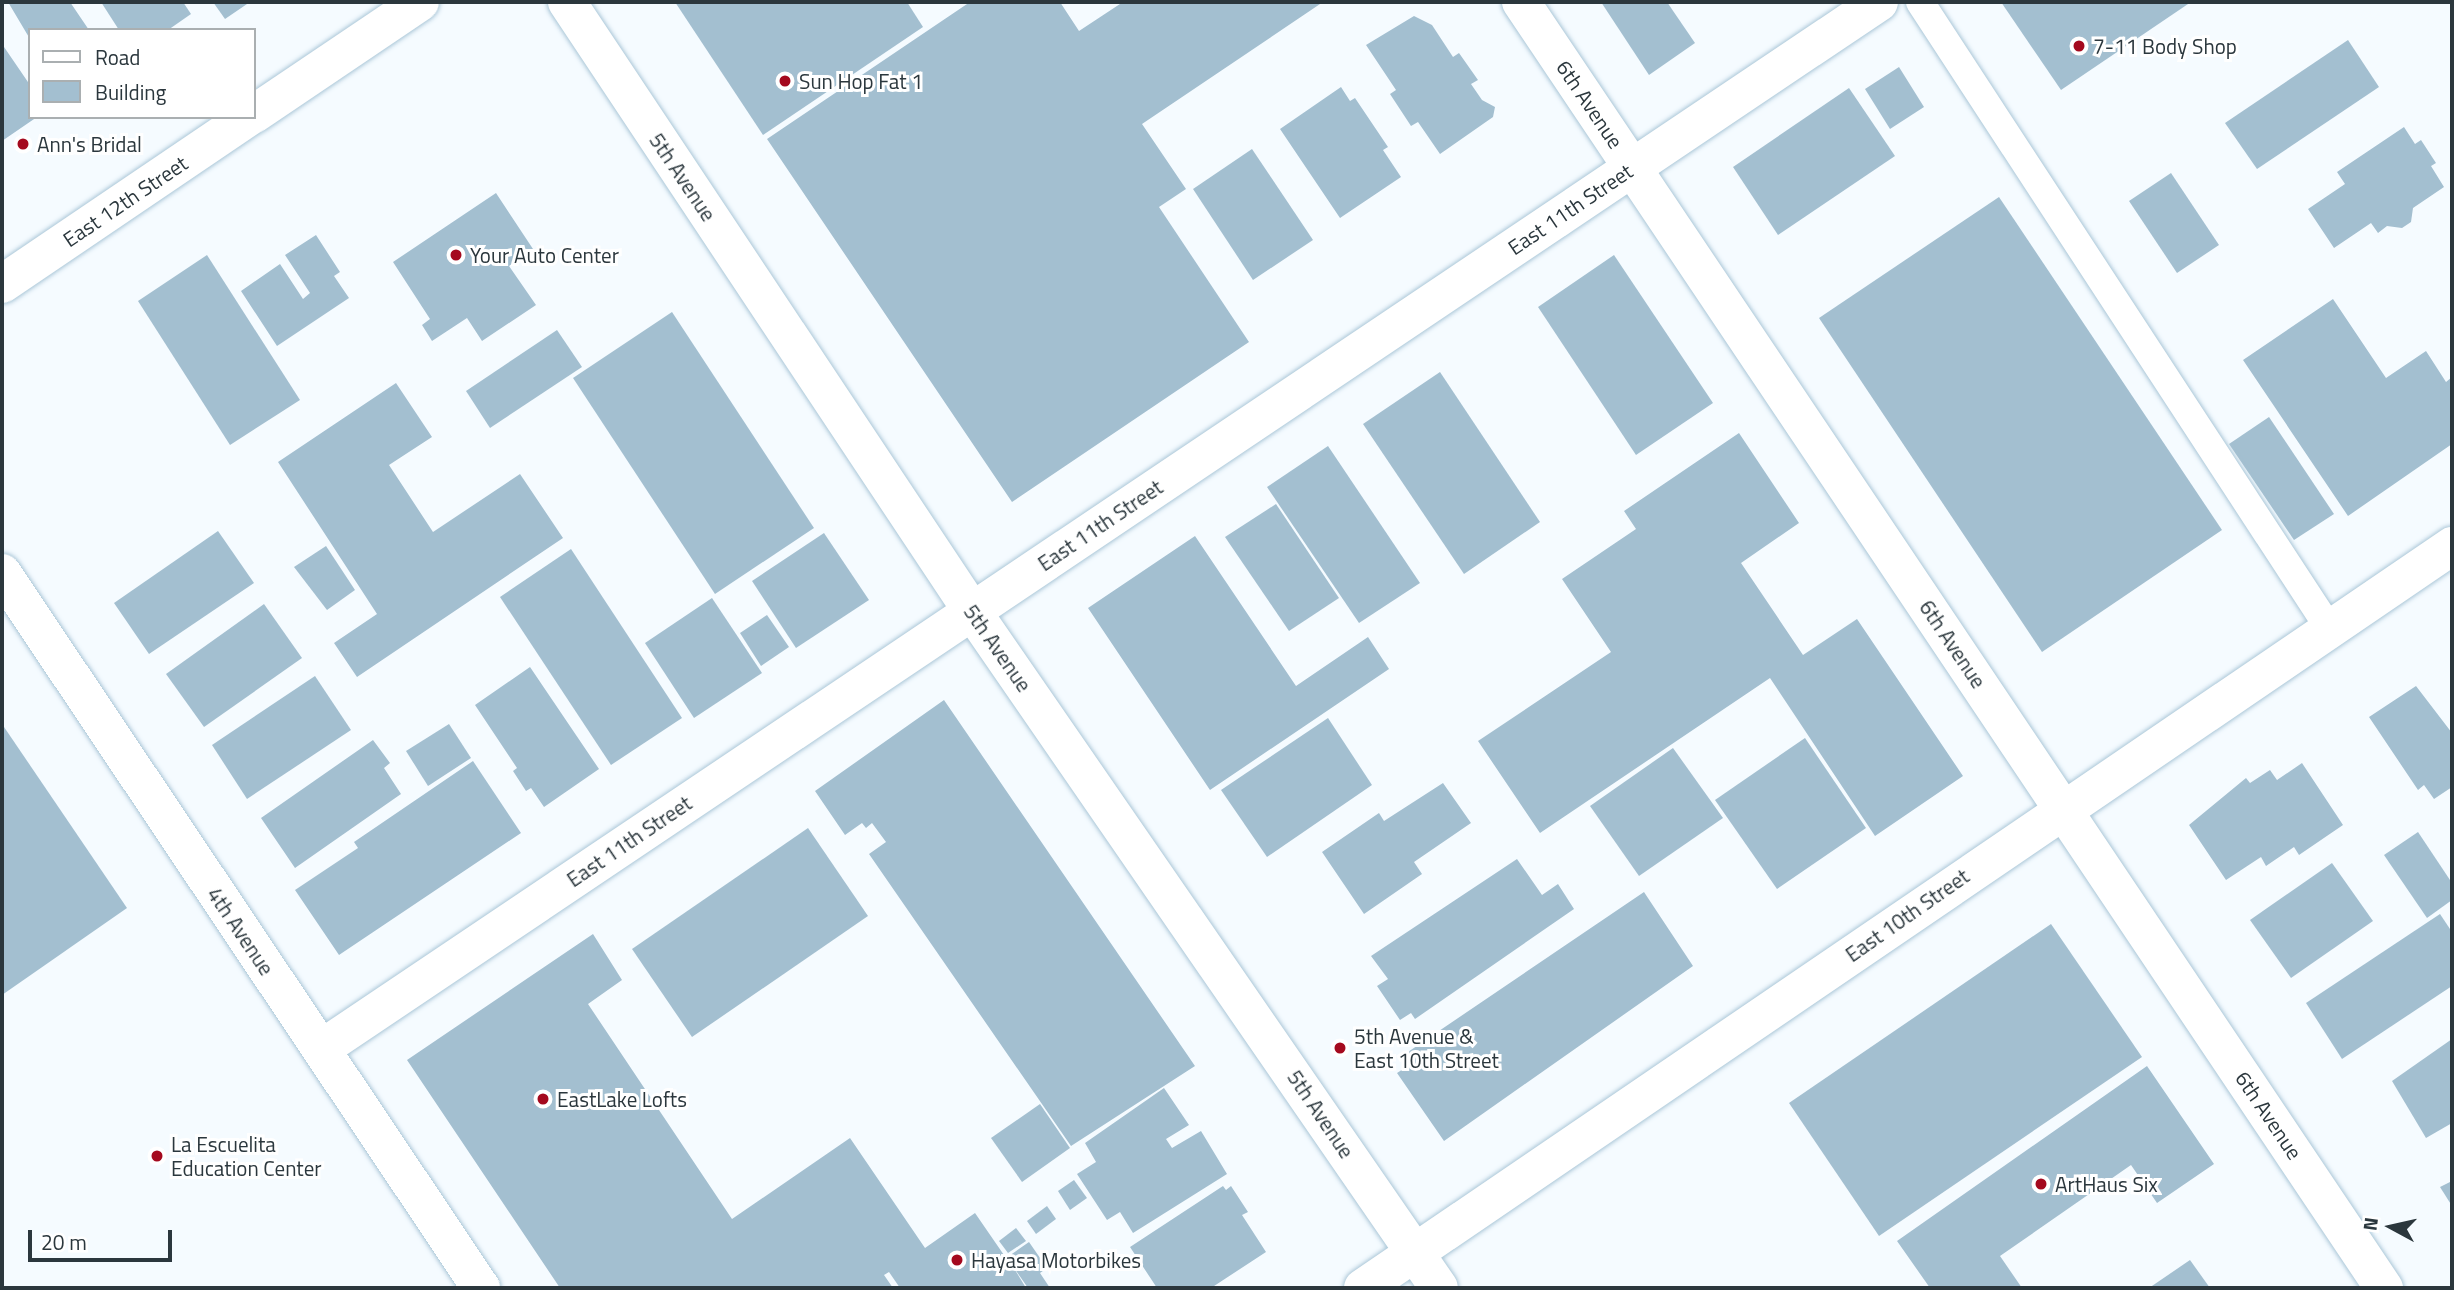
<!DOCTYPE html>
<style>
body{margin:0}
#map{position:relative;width:2454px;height:1290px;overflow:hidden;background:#f5fbff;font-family:"Titillium Web",sans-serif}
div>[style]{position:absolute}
.building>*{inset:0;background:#a3bfd0}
.roads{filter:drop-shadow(0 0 2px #abc7d8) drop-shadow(0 0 2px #abc7d8)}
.lane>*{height:28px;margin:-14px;padding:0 14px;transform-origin:14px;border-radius:14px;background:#fff}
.street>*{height:38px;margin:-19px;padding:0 19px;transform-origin:19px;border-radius:19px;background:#fff}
.secondary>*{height:38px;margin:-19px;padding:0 19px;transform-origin:19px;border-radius:19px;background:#fff}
.dots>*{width:19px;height:19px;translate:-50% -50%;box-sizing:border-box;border:4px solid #fff;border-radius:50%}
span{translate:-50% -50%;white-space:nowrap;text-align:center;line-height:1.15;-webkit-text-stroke:6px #fff;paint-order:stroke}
.poi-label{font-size:21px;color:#2b373d}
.left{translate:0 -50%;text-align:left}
.street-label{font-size:21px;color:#2b373d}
.frame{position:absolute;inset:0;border:4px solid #2b373d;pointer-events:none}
.legend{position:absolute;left:28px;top:28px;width:228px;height:91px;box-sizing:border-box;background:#fff;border:2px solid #aaafb1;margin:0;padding:9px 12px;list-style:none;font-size:21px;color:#2b373d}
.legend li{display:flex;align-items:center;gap:14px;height:35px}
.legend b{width:35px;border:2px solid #aaafb1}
.north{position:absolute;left:2356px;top:1192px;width:70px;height:70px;-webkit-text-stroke:5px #fff;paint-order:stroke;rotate:278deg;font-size:19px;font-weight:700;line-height:28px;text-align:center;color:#2b373d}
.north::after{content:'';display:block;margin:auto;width:24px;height:32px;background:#2b373d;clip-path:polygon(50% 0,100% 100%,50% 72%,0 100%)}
.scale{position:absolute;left:28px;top:1230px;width:144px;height:32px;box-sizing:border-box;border:4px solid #2b373d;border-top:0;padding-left:9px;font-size:21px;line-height:24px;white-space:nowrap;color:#2b373d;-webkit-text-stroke:5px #fff;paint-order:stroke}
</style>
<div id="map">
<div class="building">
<i style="clip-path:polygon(8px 2px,70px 2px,89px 30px,30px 30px,30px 39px)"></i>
<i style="clip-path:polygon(101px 2px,183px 2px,191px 14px,168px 30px,119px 30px)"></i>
<i style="clip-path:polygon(213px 2px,250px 2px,225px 19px)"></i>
<i style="clip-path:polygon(675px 2px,907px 2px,923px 27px,763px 135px)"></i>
<i style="clip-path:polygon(970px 2px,1060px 2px,1079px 31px,1123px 2px,1323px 2px,1142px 124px,1186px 189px,1159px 207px,1249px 342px,1012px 502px,767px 139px)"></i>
<i style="clip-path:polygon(1601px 2px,1667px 2px,1695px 43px,1649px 75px)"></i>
<i style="clip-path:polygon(2001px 2px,2191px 2px,2061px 90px)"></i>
<i style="clip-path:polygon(1414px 16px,1432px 25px,1453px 57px,1459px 53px,1478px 80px,1471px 84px,1482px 100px,1495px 107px,1493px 117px,1440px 154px,1418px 122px,1411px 126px,1390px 94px,1396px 90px,1366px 45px)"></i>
<i style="clip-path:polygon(2348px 40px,2379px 87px,2257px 169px,2225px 123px)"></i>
<i style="clip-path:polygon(2px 44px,30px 85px,30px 117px,37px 117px,2px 141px)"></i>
<i style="clip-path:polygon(1899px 67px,1924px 107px,1890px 129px,1865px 89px)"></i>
<i style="clip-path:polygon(1341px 87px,1350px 101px,1355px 98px,1388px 147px,1383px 150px,1401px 177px,1340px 218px,1280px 129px)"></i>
<i style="clip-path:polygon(1849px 88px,1895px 156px,1778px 235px,1733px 167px)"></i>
<i style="clip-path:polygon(2404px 127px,2415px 144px,2421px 140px,2436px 163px,2431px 166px,2444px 187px,2413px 208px,2411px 222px,2402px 228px,2387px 226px,2378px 233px,2371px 223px,2334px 248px,2308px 209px,2345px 184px,2337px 172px)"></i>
<i style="clip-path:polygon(1252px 149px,1313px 240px,1253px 280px,1193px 189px)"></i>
<i style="clip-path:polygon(2171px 173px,2219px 245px,2177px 273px,2129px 201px)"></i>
<i style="clip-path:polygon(496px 193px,533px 249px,509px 266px,536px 305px,482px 341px,467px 318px,432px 341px,422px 325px,430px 319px,393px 262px)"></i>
<i style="clip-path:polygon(1999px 197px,2222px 530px,2042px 652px,1819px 318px)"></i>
<i style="clip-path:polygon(316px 235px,340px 272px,334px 276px,349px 298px,277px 346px,241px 291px,280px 264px,303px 299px,310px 293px,285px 255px)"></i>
<i style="clip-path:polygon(207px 255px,300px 400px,230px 445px,138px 301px)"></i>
<i style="clip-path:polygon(1614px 255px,1713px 403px,1636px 455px,1538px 307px)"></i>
<i style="clip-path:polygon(2333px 299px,2386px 378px,2426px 351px,2446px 382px,2452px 377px,2452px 444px,2348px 516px,2243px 360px)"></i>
<i style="clip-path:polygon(672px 312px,814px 528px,715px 594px,573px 378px)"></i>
<i style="clip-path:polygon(557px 330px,582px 367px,490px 428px,466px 391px)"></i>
<i style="clip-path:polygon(1440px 372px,1540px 522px,1464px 574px,1363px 424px)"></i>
<i style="clip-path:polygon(396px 383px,432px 437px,389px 465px,433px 532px,520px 474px,563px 538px,357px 677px,334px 643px,377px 614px,278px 462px)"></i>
<i style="clip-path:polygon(2269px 417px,2334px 514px,2294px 540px,2229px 444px)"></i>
<i style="clip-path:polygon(1739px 433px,1799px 523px,1741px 563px,1803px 655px,1857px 619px,1963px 776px,1875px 836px,1770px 678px,1540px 833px,1478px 741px,1611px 652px,1562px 579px,1636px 529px,1624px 511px)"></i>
<i style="clip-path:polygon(1328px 446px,1420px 583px,1359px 623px,1267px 487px)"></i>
<i style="clip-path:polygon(1276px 504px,1339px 598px,1289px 631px,1225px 537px)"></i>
<i style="clip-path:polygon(218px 531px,254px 583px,149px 654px,114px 603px)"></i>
<i style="clip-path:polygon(824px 533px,869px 600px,796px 648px,752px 581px)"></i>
<i style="clip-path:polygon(1195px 536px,1296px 686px,1368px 637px,1389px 669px,1210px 790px,1088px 608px)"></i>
<i style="clip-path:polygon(326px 546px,355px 590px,327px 610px,294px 567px)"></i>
<i style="clip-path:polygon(571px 549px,682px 718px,611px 765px,500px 597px)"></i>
<i style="clip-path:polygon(712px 598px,762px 673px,694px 718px,645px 643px)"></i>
<i style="clip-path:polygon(264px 604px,302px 658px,204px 727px,166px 674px)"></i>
<i style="clip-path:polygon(767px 615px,789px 647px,761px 666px,740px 633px)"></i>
<i style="clip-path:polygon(530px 667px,599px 769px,544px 807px,531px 788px,526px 791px,513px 771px,517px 768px,475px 705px)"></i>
<i style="clip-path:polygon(315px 676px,351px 730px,247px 799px,212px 745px)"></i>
<i style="clip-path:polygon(2416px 686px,2452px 733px,2452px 787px,2434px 799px,2424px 785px,2418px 790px,2369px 717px)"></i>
<i style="clip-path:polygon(944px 700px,1195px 1066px,1071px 1146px,869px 854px,886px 842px,872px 823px,866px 828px,862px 823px,845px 835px,815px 791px)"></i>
<i style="clip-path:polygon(1328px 718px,1372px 785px,1267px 857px,1221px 790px)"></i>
<i style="clip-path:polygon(2px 724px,127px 908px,2px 995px)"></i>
<i style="clip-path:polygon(449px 724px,471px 758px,428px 786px,406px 751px)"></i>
<i style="clip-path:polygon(1805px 738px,1866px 828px,1777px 889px,1715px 800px)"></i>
<i style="clip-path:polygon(373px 740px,390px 763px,384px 768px,401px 794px,295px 868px,261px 818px)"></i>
<i style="clip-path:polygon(1673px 748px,1723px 818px,1639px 876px,1590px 806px)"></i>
<i style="clip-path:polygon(473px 761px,521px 833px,339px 955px,295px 890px,358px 848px,354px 842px)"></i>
<i style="clip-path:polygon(2302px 763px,2343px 825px,2299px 855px,2294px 847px,2266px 866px,2261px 857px,2226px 880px,2189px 825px,2246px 778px,2250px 783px,2270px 770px,2277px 780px)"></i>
<i style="clip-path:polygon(1443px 783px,1471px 823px,1414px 862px,1422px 874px,1364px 914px,1322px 852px,1379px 813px,1384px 821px)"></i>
<i style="clip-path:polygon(808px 828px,868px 916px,692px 1037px,632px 949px)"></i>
<i style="clip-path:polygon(2418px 832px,2452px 883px,2452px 900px,2427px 918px,2384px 855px)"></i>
<i style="clip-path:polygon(1517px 859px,1542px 895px,1558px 884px,1574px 909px,1415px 1019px,1411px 1013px,1400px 1020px,1377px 986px,1388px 979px,1371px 956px)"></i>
<i style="clip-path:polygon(2332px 863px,2373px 921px,2291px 978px,2250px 920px)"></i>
<i style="clip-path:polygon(1644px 892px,1693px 966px,1444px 1141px,1397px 1073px,1411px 1064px,1405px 1054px)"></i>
<i style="clip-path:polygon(2440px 914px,2452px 932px,2452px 986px,2342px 1059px,2306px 1003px)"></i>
<i style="clip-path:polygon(2051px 924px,2142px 1057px,1879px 1236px,1789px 1103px)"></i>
<i style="clip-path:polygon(593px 934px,622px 980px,588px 1004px,732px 1219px,850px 1138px,925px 1248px,975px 1213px,1006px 1258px,1029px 1242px,1047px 1268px,1040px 1273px,1050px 1288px,1028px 1288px,1012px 1265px,1026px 1288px,900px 1288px,889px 1272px,884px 1275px,893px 1288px,560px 1288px,407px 1060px)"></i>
<i style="clip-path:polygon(2452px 1039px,2452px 1123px,2426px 1138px,2392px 1081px)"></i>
<i style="clip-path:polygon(2147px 1066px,2214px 1164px,2157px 1203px,2131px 1165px,2000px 1256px,2022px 1288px,1930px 1288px,1897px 1241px)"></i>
<i style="clip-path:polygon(1164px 1088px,1189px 1125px,1166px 1139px,1172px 1148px,1201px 1131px,1227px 1174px,1133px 1233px,1120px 1212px,1107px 1220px,1077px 1174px,1096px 1162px,1085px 1143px)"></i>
<i style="clip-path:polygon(1040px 1104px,1070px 1148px,1022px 1182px,991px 1138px)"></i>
<i style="clip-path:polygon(1074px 1180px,1087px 1198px,1070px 1210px,1058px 1191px)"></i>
<i style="clip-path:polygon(2452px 1181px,2452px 1206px,2440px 1187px)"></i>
<i style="clip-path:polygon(1223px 1186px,1226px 1190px,1231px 1186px,1248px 1212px,1242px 1215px,1266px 1252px,1211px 1288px,1157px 1288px,1130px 1247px)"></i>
<i style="clip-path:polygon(1047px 1206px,1056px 1219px,1036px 1234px,1027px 1221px)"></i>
<i style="clip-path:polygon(1016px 1228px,1026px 1241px,1008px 1253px,999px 1241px)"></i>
<i style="clip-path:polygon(2190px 1260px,2210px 1288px,2149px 1288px)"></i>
</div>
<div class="roads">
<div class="lane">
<i style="left:1920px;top:2px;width:748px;rotate:56.84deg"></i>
</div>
<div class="street">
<i style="left:1521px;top:2px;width:1549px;rotate:56.14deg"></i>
<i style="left:2px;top:573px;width:861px;rotate:56.18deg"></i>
<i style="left:321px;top:1049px;width:1877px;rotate:-33.9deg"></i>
<i style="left:1363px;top:1288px;width:1318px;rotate:-34.27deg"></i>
</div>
<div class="secondary">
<i style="left:567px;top:2px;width:731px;rotate:56.38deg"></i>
<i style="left:972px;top:611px;width:822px;rotate:55.4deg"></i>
<i style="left:254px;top:114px;width:200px;rotate:-34deg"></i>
<i style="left:2px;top:284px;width:298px;rotate:-34.1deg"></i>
</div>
</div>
<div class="dots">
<i style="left:2079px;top:46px;background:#a4091e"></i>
<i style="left:785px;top:81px;background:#a4091e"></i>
<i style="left:23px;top:144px;background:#a4091e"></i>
<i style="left:456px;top:255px;background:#a4091e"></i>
<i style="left:1340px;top:1048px;background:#a4091e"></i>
<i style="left:543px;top:1099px;background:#a4091e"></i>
<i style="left:157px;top:1156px;background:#a4091e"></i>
<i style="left:2041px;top:1184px;background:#a4091e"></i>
<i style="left:957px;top:1260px;background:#a4091e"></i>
</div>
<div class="poi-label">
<span class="left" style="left:2093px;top:46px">7-11 Body Shop</span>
<span class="left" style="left:799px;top:81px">Sun Hop Fat 1</span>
<span class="left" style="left:37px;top:144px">Ann's Bridal</span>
<span class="left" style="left:470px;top:255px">Your Auto Center</span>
<span class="left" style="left:1354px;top:1048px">5th Avenue &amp;<br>East 10th Street</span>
<span class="left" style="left:557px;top:1099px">EastLake Lofts</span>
<span class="left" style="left:171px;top:1156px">La Escuelita<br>Education Center</span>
<span class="left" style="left:2055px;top:1184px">ArtHaus Six</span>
<span class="left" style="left:971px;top:1260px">Hayasa Motorbikes</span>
</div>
<div class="street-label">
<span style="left:1590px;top:104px;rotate:56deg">6th Avenue</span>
<span style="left:683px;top:177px;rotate:56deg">5th Avenue</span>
<span style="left:125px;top:201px;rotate:-34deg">East 12th Street</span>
<span style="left:1570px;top:209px;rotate:-34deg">East 11th Street</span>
<span style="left:1100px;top:525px;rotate:-34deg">East 11th Street</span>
<span style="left:1953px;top:644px;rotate:56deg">6th Avenue</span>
<span style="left:998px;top:648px;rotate:55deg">5th Avenue</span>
<span style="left:629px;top:841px;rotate:-34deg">East 11th Street</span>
<span style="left:1907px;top:915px;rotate:-35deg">East 10th Street</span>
<span style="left:241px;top:931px;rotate:56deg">4th Avenue</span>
<span style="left:1321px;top:1114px;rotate:56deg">5th Avenue</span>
<span style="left:2269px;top:1115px;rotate:56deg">6th Avenue</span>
</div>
<div class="frame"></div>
<ul class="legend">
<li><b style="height:9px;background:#fff"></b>Road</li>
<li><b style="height:19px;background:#a3bfd0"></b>Building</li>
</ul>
<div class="north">N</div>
<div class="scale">20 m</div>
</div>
